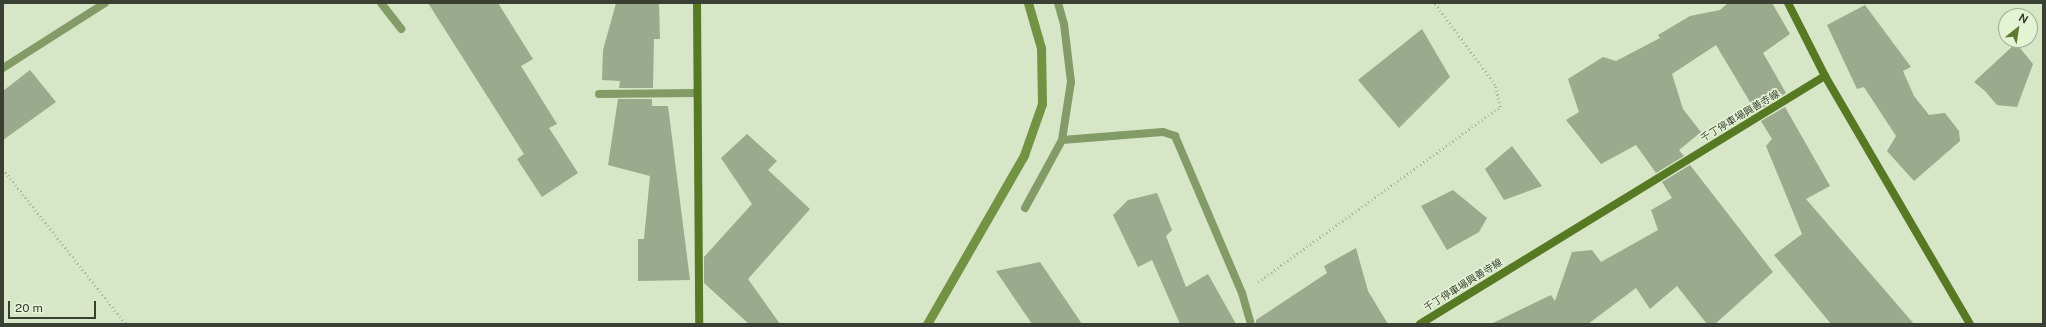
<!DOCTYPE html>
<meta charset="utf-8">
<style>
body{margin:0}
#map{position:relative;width:2046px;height:327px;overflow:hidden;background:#d7e6c7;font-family:"Public Sans","Noto Sans JP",sans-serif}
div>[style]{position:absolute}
.stream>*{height:9px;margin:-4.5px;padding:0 4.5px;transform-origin:4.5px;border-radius:4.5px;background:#719343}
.building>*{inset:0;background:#9ba98c}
.path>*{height:2.5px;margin-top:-1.25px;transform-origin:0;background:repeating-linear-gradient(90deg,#a7b39a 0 1px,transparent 0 4px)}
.street>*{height:8px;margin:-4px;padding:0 4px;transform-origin:4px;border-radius:4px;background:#839b67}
.secondary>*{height:8px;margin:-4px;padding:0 4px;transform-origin:4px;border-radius:4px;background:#577923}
span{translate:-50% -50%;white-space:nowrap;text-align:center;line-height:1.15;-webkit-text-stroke:3px #e4f3d4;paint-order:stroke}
.street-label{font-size:10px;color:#393f33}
.frame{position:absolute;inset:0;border:4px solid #393f33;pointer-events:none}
.north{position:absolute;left:1998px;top:8px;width:40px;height:40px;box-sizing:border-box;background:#e4f3d4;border:1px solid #a0ab94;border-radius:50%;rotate:30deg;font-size:11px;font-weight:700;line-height:16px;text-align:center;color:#393f33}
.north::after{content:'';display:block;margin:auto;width:14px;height:18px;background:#5b792f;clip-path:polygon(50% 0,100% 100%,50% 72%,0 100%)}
.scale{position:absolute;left:8px;top:301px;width:88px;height:18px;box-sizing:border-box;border:2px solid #393f33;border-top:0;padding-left:5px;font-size:12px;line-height:14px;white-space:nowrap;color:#393f33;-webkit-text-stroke:3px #e4f3d4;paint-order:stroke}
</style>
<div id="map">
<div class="stream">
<i style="left:927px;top:324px;width:195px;rotate:-60.1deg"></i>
<i style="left:1024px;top:155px;width:54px;rotate:-70.6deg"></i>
<i style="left:1042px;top:104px;width:56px;rotate:-91deg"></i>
<i style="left:1041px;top:48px;width:47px;rotate:-106.1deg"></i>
</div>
<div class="building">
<i style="clip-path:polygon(428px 3px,498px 3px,533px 59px,521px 66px,557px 124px,549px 128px,578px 173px,542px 197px,517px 159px,524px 154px)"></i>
<i style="clip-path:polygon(616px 3px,659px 3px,660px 39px,654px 39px,653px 88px,619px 88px,620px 81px,602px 80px,603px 50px)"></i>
<i style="clip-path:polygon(1728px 3px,1772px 3px,1790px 34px,1763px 53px,1786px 93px,1756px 112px,1716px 45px,1672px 74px,1683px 109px,1701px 132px,1679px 150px,1684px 156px,1656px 173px,1636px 145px,1601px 164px,1566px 120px,1579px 112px,1568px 79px,1603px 57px,1616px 61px,1660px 38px,1658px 35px,1690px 16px,1720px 10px)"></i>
<i style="clip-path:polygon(1865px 5px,1911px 67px,1903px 71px,1914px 96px,1929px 115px,1945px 113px,1959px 131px,1960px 141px,1914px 181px,1887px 151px,1896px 136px,1864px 87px,1857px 89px,1827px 25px)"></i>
<i style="clip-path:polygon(1422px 29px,1450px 77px,1399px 128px,1358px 80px)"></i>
<i style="clip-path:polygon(2016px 43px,2033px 64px,2017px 107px,1997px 105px,1985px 91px,1974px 82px)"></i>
<i style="clip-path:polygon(30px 70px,56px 102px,3px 140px,3px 91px)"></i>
<i style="clip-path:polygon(618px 99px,652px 99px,652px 106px,668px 106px,690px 280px,638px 281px,638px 239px,644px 239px,650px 176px,608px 165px)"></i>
<i style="clip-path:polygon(1785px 107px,1830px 186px,1806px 199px,1914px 324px,1831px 324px,1774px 255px,1802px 234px,1766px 146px,1772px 139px,1761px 121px)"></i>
<i style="clip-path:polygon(747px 134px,777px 161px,768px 170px,810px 209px,748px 279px,780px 324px,749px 324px,704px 283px,704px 257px,752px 204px,721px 158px)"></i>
<i style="clip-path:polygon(1512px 146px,1542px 186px,1504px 200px,1485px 169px)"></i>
<i style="clip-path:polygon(1690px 165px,1773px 272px,1715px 324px,1707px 324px,1677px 286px,1650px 309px,1636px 288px,1588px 324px,1491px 324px,1551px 295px,1555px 301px,1572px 252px,1592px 250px,1601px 262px,1658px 230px,1651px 210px,1672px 198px,1662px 182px)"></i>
<i style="clip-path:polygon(1453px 190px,1487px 218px,1479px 232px,1447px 250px,1421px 206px)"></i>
<i style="clip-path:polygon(1157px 193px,1172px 230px,1166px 236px,1186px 287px,1208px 274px,1236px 324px,1180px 324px,1152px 260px,1138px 267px,1113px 215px,1128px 200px)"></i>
<i style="clip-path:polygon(1356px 248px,1368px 291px,1388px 324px,1256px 324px,1256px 320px,1327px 273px,1324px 266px)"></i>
<i style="clip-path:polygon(1040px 262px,1082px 324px,1032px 324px,996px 271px)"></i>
</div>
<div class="path">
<i style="left:3px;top:169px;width:198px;rotate:51.6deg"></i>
<i style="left:1258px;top:282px;width:299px;rotate:-35.9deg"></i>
<i style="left:1500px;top:107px;width:23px;rotate:-103deg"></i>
<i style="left:1495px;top:85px;width:102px;rotate:-126.6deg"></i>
</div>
<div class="street">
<i style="left:381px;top:3px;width:33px;rotate:52deg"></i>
<i style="left:3px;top:68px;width:121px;rotate:-32.5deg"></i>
<i style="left:599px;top:94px;width:98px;rotate:-0.6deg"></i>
<i style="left:1062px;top:140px;width:101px;rotate:-4.5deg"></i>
<i style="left:1163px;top:132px;width:13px;rotate:18deg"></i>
<i style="left:1175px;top:136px;width:171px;rotate:66.9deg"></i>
<i style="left:1242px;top:293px;width:32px;rotate:74deg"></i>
<i style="left:1025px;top:208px;width:77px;rotate:-61.4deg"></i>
<i style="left:1062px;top:140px;width:59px;rotate:-81.2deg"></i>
<i style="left:1071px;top:82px;width:58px;rotate:-96.9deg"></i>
<i style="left:1064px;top:24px;width:22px;rotate:-106deg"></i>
</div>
<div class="secondary">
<i style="left:697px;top:3px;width:321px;rotate:89.6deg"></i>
<i style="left:1788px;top:3px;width:82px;rotate:63.1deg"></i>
<i style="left:1825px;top:76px;width:287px;rotate:59.7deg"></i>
<i style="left:1420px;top:324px;width:475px;rotate:-31.5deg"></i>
</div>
<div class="street-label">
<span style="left:1740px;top:116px;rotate:-31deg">千丁停車場興善寺線</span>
<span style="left:1463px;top:285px;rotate:-32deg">千丁停車場興善寺線</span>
</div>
<div class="frame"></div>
<div class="north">N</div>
<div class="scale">20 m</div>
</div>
